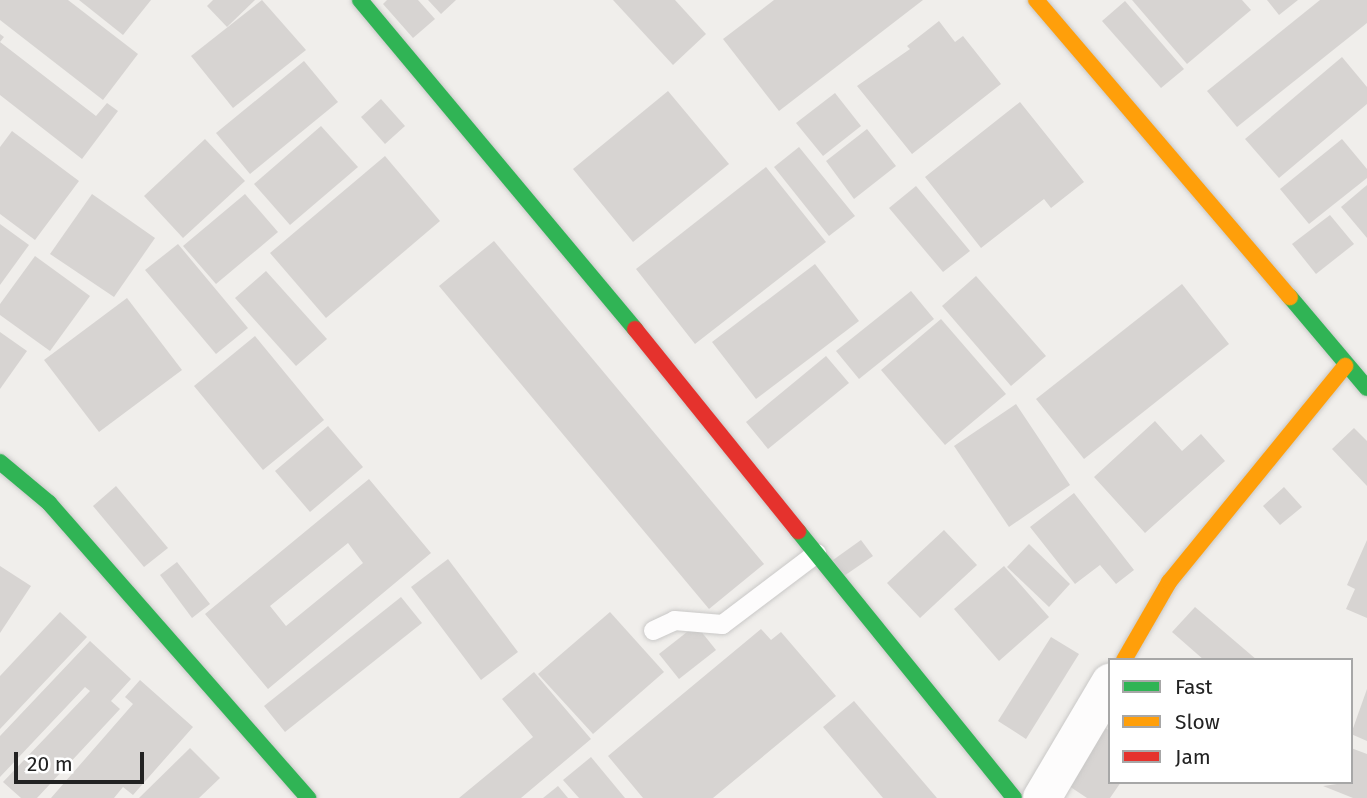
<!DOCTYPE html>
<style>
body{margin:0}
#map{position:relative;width:1367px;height:798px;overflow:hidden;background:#f0eeeb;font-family:"Fira Sans",sans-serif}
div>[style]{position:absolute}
.building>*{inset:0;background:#d7d4d2}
.roads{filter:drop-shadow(0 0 2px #c9c8c7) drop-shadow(0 0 2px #c9c8c7)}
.lane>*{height:19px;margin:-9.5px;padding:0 9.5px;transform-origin:9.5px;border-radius:9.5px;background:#fdfcfc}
.street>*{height:38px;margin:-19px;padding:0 19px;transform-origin:19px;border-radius:19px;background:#fdfcfc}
.fast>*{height:16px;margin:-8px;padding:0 8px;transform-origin:8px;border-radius:8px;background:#30b455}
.slow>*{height:16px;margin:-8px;padding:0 8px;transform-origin:8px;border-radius:8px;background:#ff9f0a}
.jam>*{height:16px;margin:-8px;padding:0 8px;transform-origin:8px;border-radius:8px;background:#e5322d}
span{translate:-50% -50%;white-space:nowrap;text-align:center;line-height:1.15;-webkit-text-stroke:6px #fff;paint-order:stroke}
.legend{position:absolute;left:1108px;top:658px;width:245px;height:126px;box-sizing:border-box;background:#fff;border:2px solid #a7a7a7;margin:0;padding:9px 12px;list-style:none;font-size:21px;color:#222}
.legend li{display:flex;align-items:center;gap:14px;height:35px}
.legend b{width:35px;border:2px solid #a7a7a7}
.scale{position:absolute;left:14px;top:752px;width:130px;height:32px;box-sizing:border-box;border:4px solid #222;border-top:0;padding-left:9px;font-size:21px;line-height:24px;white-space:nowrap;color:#222;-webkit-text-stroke:5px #fff;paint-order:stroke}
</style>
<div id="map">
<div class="building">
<i style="clip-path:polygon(0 0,68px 0,138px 54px,103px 100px,0 20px)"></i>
<i style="clip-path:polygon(79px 0,151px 0,123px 35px)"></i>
<i style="clip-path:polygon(213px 0,255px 0,227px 27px,207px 6px)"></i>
<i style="clip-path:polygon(262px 0,306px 50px,233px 108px,191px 56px)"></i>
<i style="clip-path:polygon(387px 0,418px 0,435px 19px,413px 38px,383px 4px)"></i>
<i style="clip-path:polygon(428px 0,456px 0,441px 14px)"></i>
<i style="clip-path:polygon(613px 0,675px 0,706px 34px,673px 65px)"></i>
<i style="clip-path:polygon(774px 0,923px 0,779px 111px,723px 39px)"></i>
<i style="clip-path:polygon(1132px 0,1242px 0,1251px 10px,1187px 64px)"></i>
<i style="clip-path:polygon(1267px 0,1298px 0,1279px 15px)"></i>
<i style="clip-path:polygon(1320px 0,1367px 0,1367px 23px,1237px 127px,1207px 91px)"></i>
<i style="clip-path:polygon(1125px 1px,1184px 69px,1161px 88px,1102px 21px)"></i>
<i style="clip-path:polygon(939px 21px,955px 42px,963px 36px,1001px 84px,912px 154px,857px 86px,910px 49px,907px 46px)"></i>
<i style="clip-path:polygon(0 34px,4px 37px,0 42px,96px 116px,107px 103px,118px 111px,82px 159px,0 95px)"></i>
<i style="clip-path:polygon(1342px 57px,1367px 87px,1367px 104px,1279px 178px,1245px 139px)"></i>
<i style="clip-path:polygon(304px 61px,338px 102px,250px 174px,216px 133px)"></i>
<i style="clip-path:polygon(668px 91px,729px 164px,633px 242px,573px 169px)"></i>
<i style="clip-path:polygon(835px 93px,861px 126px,823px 156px,796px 123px)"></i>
<i style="clip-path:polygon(381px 99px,405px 126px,385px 144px,361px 117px)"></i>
<i style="clip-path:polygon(1020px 102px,1084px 182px,1051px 208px,1044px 199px,981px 248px,925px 177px)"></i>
<i style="clip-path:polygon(321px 126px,358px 167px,290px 225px,254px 184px)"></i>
<i style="clip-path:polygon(867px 129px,896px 166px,854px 199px,826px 161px)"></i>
<i style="clip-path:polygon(12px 131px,79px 181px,35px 240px,0 214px,0 147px)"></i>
<i style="clip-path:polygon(205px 139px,245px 181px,183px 238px,144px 196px)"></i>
<i style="clip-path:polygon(1342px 139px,1367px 169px,1367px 178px,1309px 224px,1280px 189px)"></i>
<i style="clip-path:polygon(799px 147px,855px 216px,829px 236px,774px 167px)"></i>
<i style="clip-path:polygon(385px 156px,440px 221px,326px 318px,270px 253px)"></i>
<i style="clip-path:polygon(766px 167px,826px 242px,695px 344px,636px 269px)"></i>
<i style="clip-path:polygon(1367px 185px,1367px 238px,1341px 207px)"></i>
<i style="clip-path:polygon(916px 186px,970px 251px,943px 272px,889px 208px)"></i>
<i style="clip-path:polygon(92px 194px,155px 238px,114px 297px,50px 254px)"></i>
<i style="clip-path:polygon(245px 194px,278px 232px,216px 284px,183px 246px)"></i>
<i style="clip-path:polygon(1330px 215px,1354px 244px,1316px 274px,1292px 244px)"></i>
<i style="clip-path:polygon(0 224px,29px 245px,0 285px)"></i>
<i style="clip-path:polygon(494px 241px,764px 564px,709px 609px,439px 286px)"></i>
<i style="clip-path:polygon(178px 244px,248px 328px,216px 354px,145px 270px)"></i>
<i style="clip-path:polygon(35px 256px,90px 296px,50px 351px,0 315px,0 304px)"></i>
<i style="clip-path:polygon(815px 264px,859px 321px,756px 399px,712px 342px)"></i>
<i style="clip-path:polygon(266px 271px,327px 339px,296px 366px,235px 298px)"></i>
<i style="clip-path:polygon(976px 276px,1046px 356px,1011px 386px,942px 306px)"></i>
<i style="clip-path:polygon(1182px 284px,1229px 344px,1084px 459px,1036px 399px)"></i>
<i style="clip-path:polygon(911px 291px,934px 319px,859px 379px,836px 351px)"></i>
<i style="clip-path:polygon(127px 298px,182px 370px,99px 432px,44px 360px)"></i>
<i style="clip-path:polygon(941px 319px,1006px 394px,945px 445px,881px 370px)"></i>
<i style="clip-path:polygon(0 332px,27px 351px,0 389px)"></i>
<i style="clip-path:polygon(255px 336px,324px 420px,263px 470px,194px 386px)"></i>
<i style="clip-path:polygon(826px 356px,849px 383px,768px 449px,746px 422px)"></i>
<i style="clip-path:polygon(1016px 404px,1070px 485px,1009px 527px,954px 446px)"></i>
<i style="clip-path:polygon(1155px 421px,1182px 451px,1201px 434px,1225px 461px,1145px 533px,1094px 477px)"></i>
<i style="clip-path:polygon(328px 426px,363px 467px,310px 512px,275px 471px)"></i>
<i style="clip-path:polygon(1354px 428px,1367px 441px,1367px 486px,1332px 449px)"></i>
<i style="clip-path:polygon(evenodd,369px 479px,431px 553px,268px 689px,205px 614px,369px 479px,348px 543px,363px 563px,286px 626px,270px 606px,348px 543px)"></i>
<i style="clip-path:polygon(116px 486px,168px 548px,144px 567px,93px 506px)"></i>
<i style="clip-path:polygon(1284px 487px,1302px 507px,1280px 525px,1263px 506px)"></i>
<i style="clip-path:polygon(1074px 493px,1134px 570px,1116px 584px,1100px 565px,1075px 584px,1030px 527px)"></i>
<i style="clip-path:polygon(944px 530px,977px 565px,920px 618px,887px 583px)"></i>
<i style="clip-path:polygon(861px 540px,873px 556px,844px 576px,833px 560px)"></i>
<i style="clip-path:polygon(1367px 540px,1367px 618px,1346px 609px,1355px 589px,1347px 585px)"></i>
<i style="clip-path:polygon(1029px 544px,1070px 584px,1049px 607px,1007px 567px)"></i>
<i style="clip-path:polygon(448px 559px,518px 652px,481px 680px,411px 587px)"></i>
<i style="clip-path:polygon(177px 562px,210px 604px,192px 618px,160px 575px)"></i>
<i style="clip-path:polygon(0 566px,31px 586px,0 633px)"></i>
<i style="clip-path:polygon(1004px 566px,1049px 617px,999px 661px,954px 609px)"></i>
<i style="clip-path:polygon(401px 597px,422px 623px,285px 732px,264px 706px)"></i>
<i style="clip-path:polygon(1195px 607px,1257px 660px,1204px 660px,1172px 632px)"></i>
<i style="clip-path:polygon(60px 612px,87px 637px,0 729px,0 676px)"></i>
<i style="clip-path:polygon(610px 612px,664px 672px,593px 734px,538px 674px)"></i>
<i style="clip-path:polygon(696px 625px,716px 650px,679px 679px,659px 654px)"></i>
<i style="clip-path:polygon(761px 629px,771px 640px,781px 632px,836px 696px,713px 798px,643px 798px,608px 756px)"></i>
<i style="clip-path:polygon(1051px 637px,1079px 654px,1026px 739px,998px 721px)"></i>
<i style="clip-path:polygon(90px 641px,131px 679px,111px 701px,120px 709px,37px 798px,21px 798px,3px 782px,90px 691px,85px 687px,0 777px,0 736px)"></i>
<i style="clip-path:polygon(534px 672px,591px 739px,521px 798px,459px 798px,533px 737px,502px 699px)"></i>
<i style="clip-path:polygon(140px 680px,193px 727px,133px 795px,123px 787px,114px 798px,51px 798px,133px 704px,125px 697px)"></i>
<i style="clip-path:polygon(1367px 689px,1367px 741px,1351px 734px)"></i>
<i style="clip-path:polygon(854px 701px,937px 798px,883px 798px,823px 727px)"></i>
<i style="clip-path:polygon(1104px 727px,1110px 731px,1110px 782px,1121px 782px,1110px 798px,1087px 798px,1066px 784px)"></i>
<i style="clip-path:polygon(190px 748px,220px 778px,199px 798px,139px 798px)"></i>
<i style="clip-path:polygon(1351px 748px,1367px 754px,1367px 798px,1353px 798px,1323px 786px,1351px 782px)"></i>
<i style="clip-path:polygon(591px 757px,625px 798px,579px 798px,563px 780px)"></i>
<i style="clip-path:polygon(558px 786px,568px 798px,543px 798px)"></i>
</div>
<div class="roads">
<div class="lane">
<i style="left:653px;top:630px;width:23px;rotate:-25deg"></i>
<i style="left:674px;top:620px;width:48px;rotate:4.8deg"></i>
<i style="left:722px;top:624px;width:118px;rotate:-37.1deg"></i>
</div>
<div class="street">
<i style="left:1042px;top:798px;width:134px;rotate:-59.4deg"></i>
</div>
<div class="fast">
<i style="left:360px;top:0;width:429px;rotate:50.1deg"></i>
<i style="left:1290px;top:297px;width:119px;rotate:49.8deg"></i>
<i style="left:0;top:462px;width:64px;rotate:39.9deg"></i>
<i style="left:49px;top:503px;width:393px;rotate:48.7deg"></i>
<i style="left:798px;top:531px;width:343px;rotate:51deg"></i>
</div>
<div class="slow">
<i style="left:1036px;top:0;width:391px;rotate:49.5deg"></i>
<i style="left:1124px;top:660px;width:90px;rotate:-60deg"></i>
<i style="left:1169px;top:582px;width:279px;rotate:-50.8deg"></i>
</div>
<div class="jam">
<i style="left:635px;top:329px;width:260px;rotate:51.1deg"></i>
</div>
</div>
<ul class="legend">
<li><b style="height:9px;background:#30b455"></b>Fast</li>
<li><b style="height:9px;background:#ff9f0a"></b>Slow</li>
<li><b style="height:9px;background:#e5322d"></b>Jam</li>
</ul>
<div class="scale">20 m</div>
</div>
